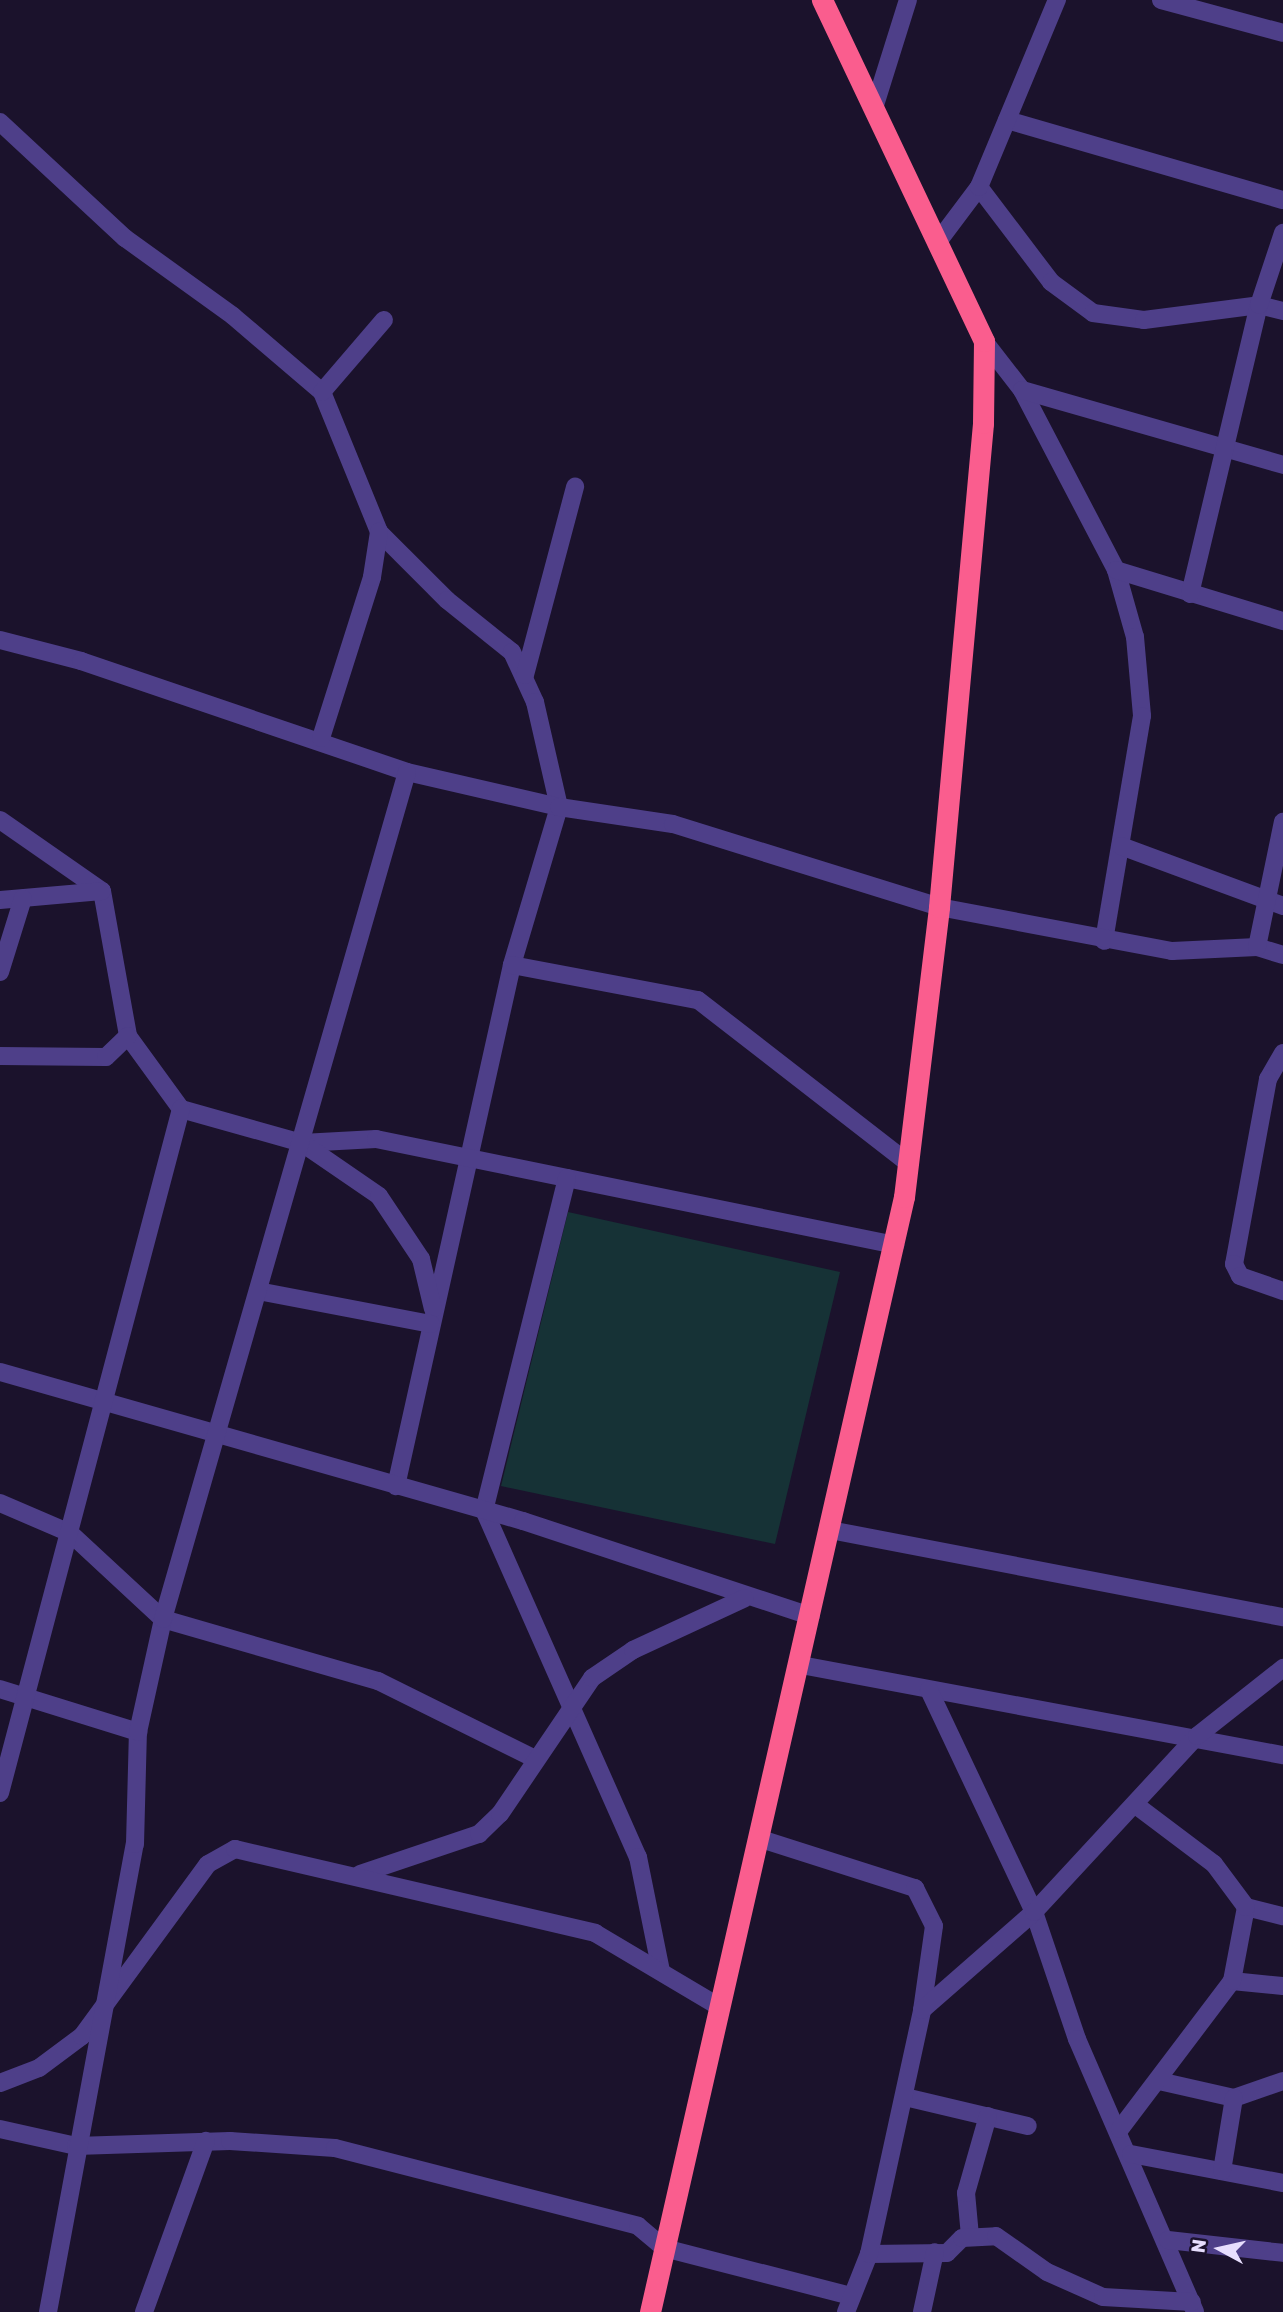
<!DOCTYPE html>
<style>
body{margin:0}
#map{position:relative;width:1283px;height:2312px;overflow:hidden;background:#1b122c;font-family:Rubik,sans-serif}
div>[style]{position:absolute}
.green>*{inset:0;background:#163236}
.minor>*{height:18px;margin:-9px;padding:0 9px;transform-origin:9px;border-radius:9px;background:#4e3f89}
.highway>*{height:21px;margin:-10.5px;padding:0 10.5px;transform-origin:10.5px;border-radius:10.5px;background:#fa5d8e}
span{translate:-50% -50%;white-space:nowrap;text-align:center;line-height:1.15;-webkit-text-stroke:5px #1b122c;paint-order:stroke}
.north{position:absolute;left:1185px;top:2214px;width:70px;height:70px;-webkit-text-stroke:5px #1b122c;paint-order:stroke;rotate:278deg;font-size:19px;font-weight:700;line-height:28px;text-align:center;color:#e7defe}
.north::after{content:'';display:block;margin:auto;width:24px;height:32px;background:#e7defe;clip-path:polygon(50% 0,100% 100%,50% 72%,0 100%)}
</style>
<div id="map">
<div class="green">
<i style="clip-path:polygon(568px 1212px,840px 1272px,775px 1544px,501px 1486px)"></i>
</div>
<div class="minor">
<i style="left:1161px;top:0;width:126px;rotate:15.1deg"></i>
<i style="left:875px;top:105px;width:110px;rotate:-72.6deg"></i>
<i style="left:1007px;top:120px;width:287px;rotate:16.2deg"></i>
<i style="left:0;top:122px;width:171px;rotate:42.9deg"></i>
<i style="left:125px;top:238px;width:133px;rotate:35.8deg"></i>
<i style="left:233px;top:316px;width:117px;rotate:40.5deg"></i>
<i style="left:322px;top:392px;width:151px;rotate:67.8deg"></i>
<i style="left:379px;top:532px;width:96px;rotate:45deg"></i>
<i style="left:447px;top:600px;width:83px;rotate:38.7deg"></i>
<i style="left:512px;top:652px;width:55px;rotate:65.3deg"></i>
<i style="left:535px;top:702px;width:108px;rotate:77.1deg"></i>
<i style="left:559px;top:807px;width:165px;rotate:106.6deg"></i>
<i style="left:512px;top:965px;width:534px;rotate:102.55deg"></i>
<i style="left:979px;top:187px;width:119px;rotate:52.8deg"></i>
<i style="left:1051px;top:282px;width:52px;rotate:36.4deg"></i>
<i style="left:1093px;top:313px;width:51px;rotate:7.8deg"></i>
<i style="left:1144px;top:320px;width:116px;rotate:-7.4deg"></i>
<i style="left:1259px;top:305px;width:25px;rotate:14deg"></i>
<i style="left:940px;top:239px;width:65px;rotate:-53.1deg"></i>
<i style="left:979px;top:187px;width:203px;rotate:-67.4deg"></i>
<i style="left:984px;top:341px;width:62px;rotate:52.2deg"></i>
<i style="left:1022px;top:390px;width:203px;rotate:62.4deg"></i>
<i style="left:1116px;top:570px;width:70px;rotate:74.2deg"></i>
<i style="left:1135px;top:637px;width:79px;rotate:84.9deg"></i>
<i style="left:1142px;top:716px;width:228px;rotate:99.6deg"></i>
<i style="left:1022px;top:390px;width:272px;rotate:16deg"></i>
<i style="left:322px;top:392px;width:95px;rotate:-49.3deg"></i>
<i style="left:1116px;top:570px;width:175px;rotate:17deg"></i>
<i style="left:1190px;top:594px;width:297px;rotate:-76.6deg"></i>
<i style="left:1259px;top:305px;width:76px;rotate:-71.6deg"></i>
<i style="left:0;top:640px;width:84px;rotate:14.5deg"></i>
<i style="left:81px;top:661px;width:344px;rotate:18.8deg"></i>
<i style="left:407px;top:772px;width:156px;rotate:13deg"></i>
<i style="left:559px;top:807px;width:115px;rotate:8.5deg"></i>
<i style="left:673px;top:824px;width:279px;rotate:17.3deg"></i>
<i style="left:939px;top:907px;width:237px;rotate:10.7deg"></i>
<i style="left:1172px;top:951px;width:85px;rotate:-2.7deg"></i>
<i style="left:1257px;top:947px;width:27px;rotate:17deg"></i>
<i style="left:525px;top:675px;width:195px;rotate:-75.1deg"></i>
<i style="left:321px;top:738px;width:169px;rotate:-72.4deg"></i>
<i style="left:372px;top:577px;width:46px;rotate:-81.2deg"></i>
<i style="left:0;top:820px;width:124px;rotate:34.8deg"></i>
<i style="left:102px;top:891px;width:147px;rotate:79.8deg"></i>
<i style="left:128px;top:1036px;width:90px;rotate:54deg"></i>
<i style="left:181px;top:1109px;width:126px;rotate:15.7deg"></i>
<i style="left:302px;top:1143px;width:74px;rotate:-3.1deg"></i>
<i style="left:376px;top:1139px;width:530px;rotate:11.54deg"></i>
<i style="left:1121px;top:846px;width:173px;rotate:20.3deg"></i>
<i style="left:0;top:900px;width:102px;rotate:-5deg"></i>
<i style="left:1257px;top:947px;width:128px;rotate:-78.3deg"></i>
<i style="left:512px;top:965px;width:189px;rotate:10.7deg"></i>
<i style="left:698px;top:1000px;width:264px;rotate:37.8deg"></i>
<i style="left:0;top:972px;width:77px;rotate:-72.7deg"></i>
<i style="left:1283px;top:1053px;width:30px;rotate:120deg"></i>
<i style="left:1268px;top:1079px;width:188px;rotate:100.4deg"></i>
<i style="left:1234px;top:1264px;width:13px;rotate:63deg"></i>
<i style="left:1240px;top:1276px;width:46px;rotate:19.2deg"></i>
<i style="left:0;top:1056px;width:106px;rotate:0.5deg"></i>
<i style="left:106px;top:1057px;width:30px;rotate:-44deg"></i>
<i style="left:302px;top:1143px;width:93px;rotate:34.5deg"></i>
<i style="left:379px;top:1196px;width:76px;rotate:56.3deg"></i>
<i style="left:421px;top:1259px;width:51px;rotate:76.5deg"></i>
<i style="left:567px;top:1178px;width:342px;rotate:104deg"></i>
<i style="left:484px;top:1510px;width:380px;rotate:66.1deg"></i>
<i style="left:638px;top:1857px;width:116px;rotate:78.6deg"></i>
<i style="left:258px;top:1291px;width:176px;rotate:10.8deg"></i>
<i style="left:0;top:1372px;width:544px;rotate:15.9deg"></i>
<i style="left:523px;top:1521px;width:303px;rotate:18.3deg"></i>
<i style="left:0;top:1503px;width:76px;rotate:23.2deg"></i>
<i style="left:70px;top:1533px;width:127px;rotate:42.8deg"></i>
<i style="left:163px;top:1619px;width:224px;rotate:16.1deg"></i>
<i style="left:378px;top:1681px;width:175px;rotate:26.4deg"></i>
<i style="left:830px;top:1530px;width:461px;rotate:10.9deg"></i>
<i style="left:801px;top:1665px;width:490px;rotate:10.6deg"></i>
<i style="left:0;top:1689px;width:145px;rotate:17.3deg"></i>
<i style="left:929px;top:1690px;width:246px;rotate:64.7deg"></i>
<i style="left:1034px;top:1912px;width:134px;rotate:71.3deg"></i>
<i style="left:1077px;top:2039px;width:297px;rotate:66.6deg"></i>
<i style="left:0;top:1793px;width:708px;rotate:-75.18deg"></i>
<i style="left:761px;top:1839px;width:162px;rotate:17.7deg"></i>
<i style="left:915px;top:1888px;width:42px;rotate:63.4deg"></i>
<i style="left:934px;top:1926px;width:85px;rotate:98.1deg"></i>
<i style="left:360px;top:1874px;width:126px;rotate:-18.6deg"></i>
<i style="left:479px;top:1834px;width:29px;rotate:-44deg"></i>
<i style="left:500px;top:1814px;width:164px;rotate:-55.9deg"></i>
<i style="left:592px;top:1678px;width:50px;rotate:-34.3deg"></i>
<i style="left:633px;top:1650px;width:123px;rotate:-24.9deg"></i>
<i style="left:1246px;top:1907px;width:38px;rotate:14deg"></i>
<i style="left:1232px;top:1981px;width:51px;rotate:5.6deg"></i>
<i style="left:1159px;top:2081px;width:77px;rotate:12.8deg"></i>
<i style="left:1234px;top:2098px;width:52px;rotate:-19.1deg"></i>
<i style="left:0;top:2083px;width:42px;rotate:-21deg"></i>
<i style="left:39px;top:2068px;width:54px;rotate:-36.7deg"></i>
<i style="left:82px;top:2036px;width:213px;rotate:-53.8deg"></i>
<i style="left:208px;top:1864px;width:31px;rotate:-29deg"></i>
<i style="left:235px;top:1849px;width:370px;rotate:13.1deg"></i>
<i style="left:595px;top:1933px;width:143px;rotate:30.7deg"></i>
<i style="left:905px;top:2097px;width:126px;rotate:13.3deg"></i>
<i style="left:0;top:2129px;width:78px;rotate:12.6deg"></i>
<i style="left:76px;top:2146px;width:154px;rotate:-1.9deg"></i>
<i style="left:230px;top:2141px;width:105px;rotate:3.8deg"></i>
<i style="left:335px;top:2148px;width:313px;rotate:14.4deg"></i>
<i style="left:638px;top:2226px;width:34px;rotate:40deg"></i>
<i style="left:664px;top:2248px;width:193px;rotate:14.4deg"></i>
<i style="left:1120px;top:2129px;width:186px;rotate:-52.9deg"></i>
<i style="left:1232px;top:1981px;width:75px;rotate:-79.3deg"></i>
<i style="left:1246px;top:1907px;width:54px;rotate:-126.7deg"></i>
<i style="left:1214px;top:1864px;width:96px;rotate:-143deg"></i>
<i style="left:1131px;top:2154px;width:155px;rotate:10.8deg"></i>
<i style="left:1222px;top:2171px;width:74px;rotate:-80.7deg"></i>
<i style="left:970px;top:2236px;width:43px;rotate:-95.3deg"></i>
<i style="left:966px;top:2193px;width:80px;rotate:-74.1deg"></i>
<i style="left:1168px;top:2240px;width:116px;rotate:6.4deg"></i>
<i style="left:869px;top:2254px;width:78px;rotate:-0.7deg"></i>
<i style="left:947px;top:2253px;width:21px;rotate:-45deg"></i>
<i style="left:962px;top:2238px;width:34px;rotate:-3deg"></i>
<i style="left:996px;top:2236px;width:62px;rotate:35.2deg"></i>
<i style="left:1047px;top:2272px;width:61px;rotate:24.1deg"></i>
<i style="left:1103px;top:2297px;width:89px;rotate:3.2deg"></i>
<i style="left:48px;top:2312px;width:476px;rotate:-79.5deg"></i>
<i style="left:135px;top:1844px;width:112px;rotate:-88.5deg"></i>
<i style="left:138px;top:1732px;width:116px;rotate:-77.5deg"></i>
<i style="left:163px;top:1619px;width:881px;rotate:-73.93deg"></i>
<i style="left:144px;top:2312px;width:182px;rotate:-70.1deg"></i>
<i style="left:846px;top:2312px;width:62px;rotate:-68.4deg"></i>
<i style="left:869px;top:2254px;width:250px;rotate:-77.7deg"></i>
<i style="left:922px;top:2010px;width:149px;rotate:-41.2deg"></i>
<i style="left:1034px;top:1912px;width:240px;rotate:-47.2deg"></i>
<i style="left:1197px;top:1736px;width:110px;rotate:-38.3deg"></i>
<i style="left:922px;top:2312px;width:61px;rotate:-77.8deg"></i>
</div>
<div class="highway">
<i style="left:650px;top:2312px;width:1144px;rotate:-77.17deg"></i>
<i style="left:904px;top:1197px;width:292px;rotate:-83.1deg"></i>
<i style="left:939px;top:907px;width:486px;rotate:-84.8deg"></i>
<i style="left:983px;top:423px;width:82px;rotate:-89.3deg"></i>
<i style="left:984px;top:341px;width:378px;rotate:-115.4deg"></i>
</div>
<div class="north">N</div>
</div>
